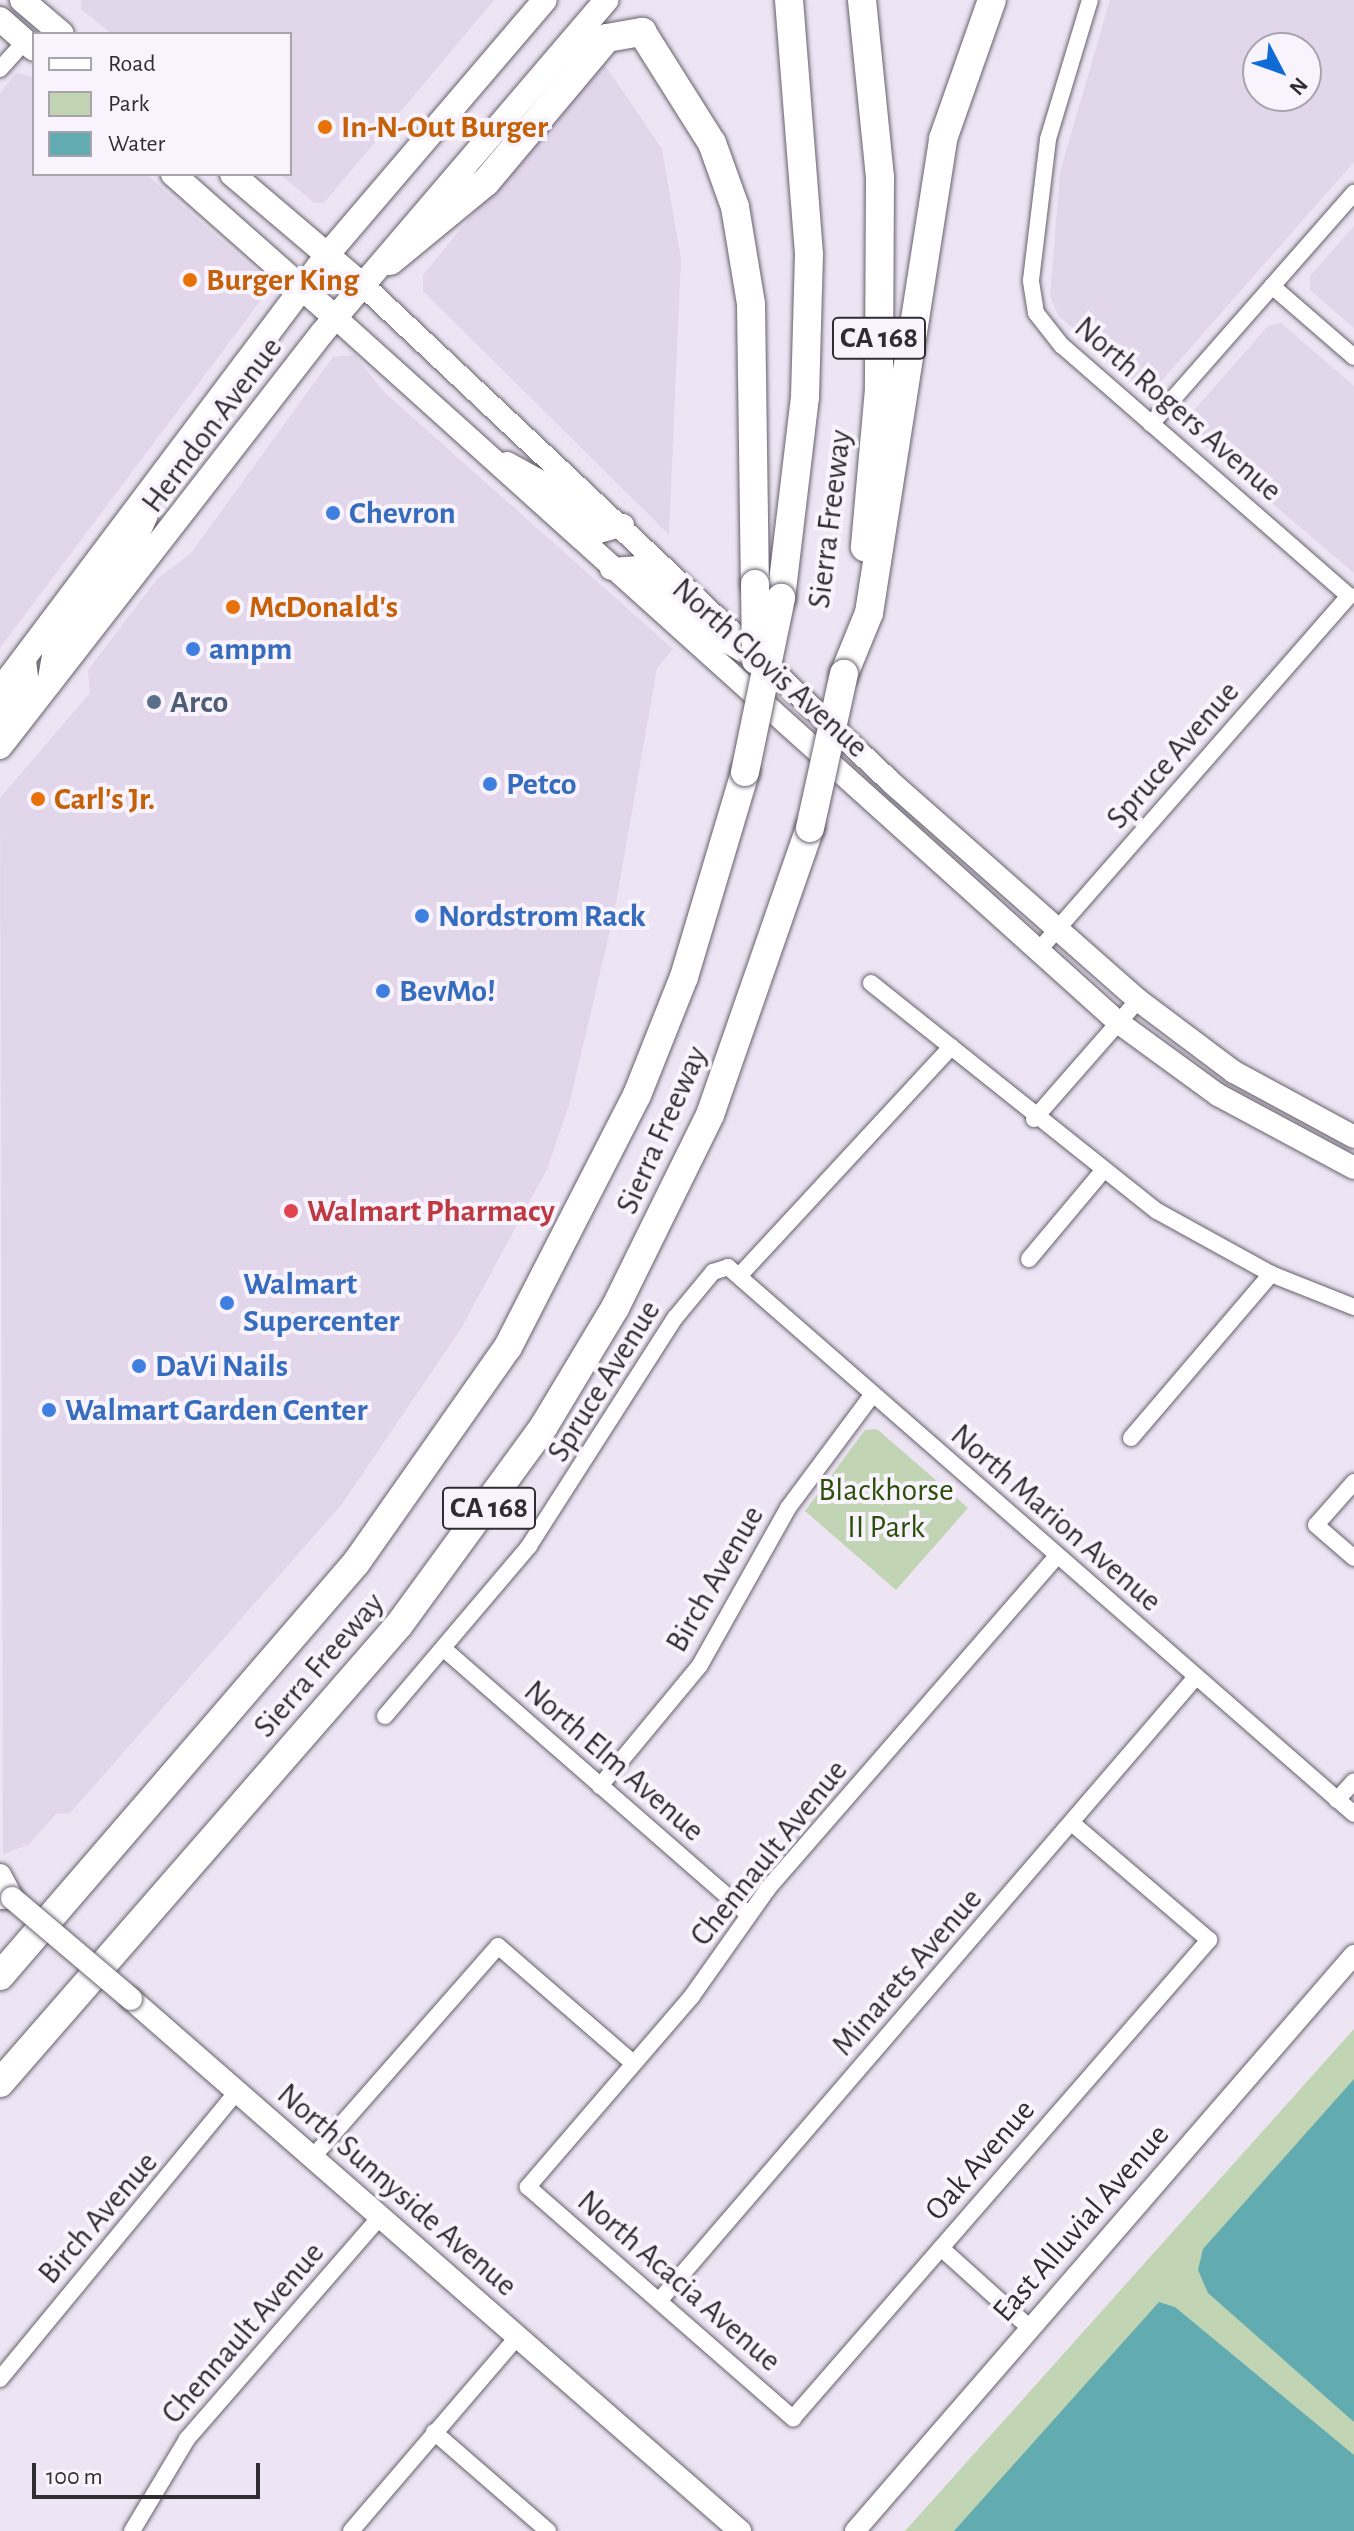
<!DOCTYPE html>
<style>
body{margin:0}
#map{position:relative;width:1354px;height:2531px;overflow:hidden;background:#ede5f3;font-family:"Alegreya Sans",sans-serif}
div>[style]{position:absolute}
.built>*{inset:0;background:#e2d6eb}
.green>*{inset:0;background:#c1d5b4}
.water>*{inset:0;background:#62abb0}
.roads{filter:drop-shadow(0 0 2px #66606c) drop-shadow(0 0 2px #66606c)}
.minor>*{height:16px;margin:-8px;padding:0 8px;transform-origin:8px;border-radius:8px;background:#fff}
.tertiary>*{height:20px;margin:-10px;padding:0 10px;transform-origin:10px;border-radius:10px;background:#fff}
.secondary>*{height:22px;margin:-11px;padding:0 11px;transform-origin:11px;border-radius:11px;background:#fff}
.primary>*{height:24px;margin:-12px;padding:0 12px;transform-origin:12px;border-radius:12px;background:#fff}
.motorway>*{height:28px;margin:-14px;padding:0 14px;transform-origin:14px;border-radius:14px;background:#fff}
.bridges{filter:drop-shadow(0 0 2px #66606c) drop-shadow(0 0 2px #66606c)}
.secondary-bridge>*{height:22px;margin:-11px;padding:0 11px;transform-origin:11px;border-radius:11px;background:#fff}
.motorway-bridge>*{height:28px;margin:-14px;padding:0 14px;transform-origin:14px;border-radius:14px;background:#fff}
.dots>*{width:22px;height:22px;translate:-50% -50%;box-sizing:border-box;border:4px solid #f9f3fe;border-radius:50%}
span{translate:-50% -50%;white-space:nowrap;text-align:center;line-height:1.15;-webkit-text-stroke:8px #f9f3fe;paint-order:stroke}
.shield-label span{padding:2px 6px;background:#f9f3fe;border:2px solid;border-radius:6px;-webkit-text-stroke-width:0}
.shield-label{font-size:30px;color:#2f2c32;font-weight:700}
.food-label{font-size:32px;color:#c56008;font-weight:700}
.left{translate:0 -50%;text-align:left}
.street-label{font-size:32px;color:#2f2c32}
.shop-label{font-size:32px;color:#366cbe;font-weight:700}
.service-label{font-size:32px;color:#4e5e75;font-weight:700}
.health-label{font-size:32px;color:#be3a42;font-weight:700}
.park-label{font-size:32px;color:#2b4f08}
.legend{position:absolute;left:32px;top:32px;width:260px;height:144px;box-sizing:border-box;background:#f9f3fe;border:2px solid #a8a3ac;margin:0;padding:10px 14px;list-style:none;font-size:24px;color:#2f2c32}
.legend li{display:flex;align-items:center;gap:16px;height:40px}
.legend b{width:40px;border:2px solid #a8a3ac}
.north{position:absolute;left:1242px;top:32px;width:80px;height:80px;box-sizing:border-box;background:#f9f3fe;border:2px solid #a8a3ac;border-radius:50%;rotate:131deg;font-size:22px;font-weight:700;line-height:32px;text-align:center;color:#2f2c32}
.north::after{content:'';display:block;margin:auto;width:28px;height:36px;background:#0f6cd5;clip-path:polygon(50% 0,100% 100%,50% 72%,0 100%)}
.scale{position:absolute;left:32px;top:2463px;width:228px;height:36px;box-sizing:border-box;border:4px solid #2f2c32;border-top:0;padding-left:10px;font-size:24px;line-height:28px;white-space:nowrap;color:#2f2c32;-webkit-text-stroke:6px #f9f3fe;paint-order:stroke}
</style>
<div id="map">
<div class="built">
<i style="clip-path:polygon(81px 0,494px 0,324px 203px,314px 203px,280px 174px,290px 174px,290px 34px,112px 34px,81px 9px)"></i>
<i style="clip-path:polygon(evenodd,1110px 0,1354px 0,1354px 162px,1156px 387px,1143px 389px,1059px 316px,1050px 297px,1060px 172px,1110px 0,1258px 48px,1306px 48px,1306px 96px,1258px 96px,1258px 48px)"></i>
<i style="clip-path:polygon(600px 58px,662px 149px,681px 259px,669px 535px,423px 291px,423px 275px)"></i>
<i style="clip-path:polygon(16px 73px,34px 77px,34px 174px,146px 174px,263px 277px,264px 296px,0 648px,0 93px)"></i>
<i style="clip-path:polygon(1354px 226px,1354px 328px,1310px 290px,1310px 276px)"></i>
<i style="clip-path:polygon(1281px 323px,1354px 386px,1354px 573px,1186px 430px,1189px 416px,1268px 326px)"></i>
<i style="clip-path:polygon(355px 355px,383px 391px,673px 649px,657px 668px,615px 909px,569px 1105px,547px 1169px,462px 1327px,342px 1504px,70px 1813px,56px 1814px,28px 1845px,3px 1854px,0 798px,90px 693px,88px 670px,158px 578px,191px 553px,333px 357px)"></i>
</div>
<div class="green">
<i style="clip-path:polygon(877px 1429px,968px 1508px,896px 1590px,805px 1511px,865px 1430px)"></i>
<i style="clip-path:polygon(1354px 2029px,1354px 2531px,905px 2531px)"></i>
</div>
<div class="water">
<i style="clip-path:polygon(1354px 2079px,1354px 2422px,1208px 2293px,1198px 2270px,1203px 2249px)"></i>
<i style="clip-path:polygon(1159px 2302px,1175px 2307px,1354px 2455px,1354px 2531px,954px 2531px)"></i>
</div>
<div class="roads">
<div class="minor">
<i style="left:0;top:69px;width:38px;rotate:-48deg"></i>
<i style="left:1272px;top:286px;width:108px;rotate:40.9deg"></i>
<i style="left:1151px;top:424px;width:308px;rotate:-48.7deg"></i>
<i style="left:1039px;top:950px;width:471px;rotate:-48.8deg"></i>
<i style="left:1349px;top:596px;width:381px;rotate:-138.9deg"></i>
<i style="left:1062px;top:346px;width:42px;rotate:-128.2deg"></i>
<i style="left:1036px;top:313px;width:33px;rotate:-99deg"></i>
<i style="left:1031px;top:280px;width:142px;rotate:-83.1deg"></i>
<i style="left:1048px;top:139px;width:145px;rotate:-73.2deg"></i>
<i style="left:871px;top:983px;width:366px;rotate:38.6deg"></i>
<i style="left:1157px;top:1211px;width:130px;rotate:28.9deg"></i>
<i style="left:1271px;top:1274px;width:89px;rotate:21.7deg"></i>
<i style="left:1034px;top:1119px;width:158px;rotate:-48.8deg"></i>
<i style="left:1029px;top:1259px;width:114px;rotate:-50deg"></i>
<i style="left:740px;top:1275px;width:311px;rotate:-47.2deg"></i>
<i style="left:1131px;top:1438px;width:216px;rotate:-49.5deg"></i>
<i style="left:1354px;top:1482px;width:57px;rotate:131.5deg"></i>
<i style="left:1316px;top:1525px;width:50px;rotate:41deg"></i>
<i style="left:1057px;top:1556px;width:442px;rotate:131deg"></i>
<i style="left:767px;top:1890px;width:130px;rotate:125.3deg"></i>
<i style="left:692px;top:1996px;width:252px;rotate:130.7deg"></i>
<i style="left:528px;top:2187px;width:352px;rotate:41.1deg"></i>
<i style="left:793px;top:2418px;width:634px;rotate:-48.97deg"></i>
<i style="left:1209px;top:1940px;width:179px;rotate:-139.5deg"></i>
<i style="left:444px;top:1649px;width:403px;rotate:41.1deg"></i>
<i style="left:385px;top:1716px;width:223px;rotate:-49.7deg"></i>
<i style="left:529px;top:1546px;width:271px;rotate:-57.4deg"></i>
<i style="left:675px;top:1318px;width:60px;rotate:-50.4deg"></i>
<i style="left:713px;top:1272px;width:16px;rotate:-18deg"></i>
<i style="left:728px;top:1267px;width:831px;rotate:41.15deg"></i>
<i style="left:600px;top:1786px;width:157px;rotate:-50.4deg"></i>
<i style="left:700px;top:1665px;width:180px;rotate:-60.7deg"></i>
<i style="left:788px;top:1508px;width:142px;rotate:-53.3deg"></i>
<i style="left:1337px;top:1800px;width:25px;rotate:-48deg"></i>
<i style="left:312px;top:2158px;width:282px;rotate:-48.7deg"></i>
<i style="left:498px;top:1946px;width:177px;rotate:40.9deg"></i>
<i style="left:941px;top:2248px;width:120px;rotate:42deg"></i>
<i style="left:659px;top:2301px;width:823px;rotate:-49.29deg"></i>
<i style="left:0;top:2379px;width:372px;rotate:-50.5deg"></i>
<i style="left:434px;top:2432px;width:151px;rotate:41deg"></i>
<i style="left:132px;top:2531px;width:107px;rotate:-59.1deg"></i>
<i style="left:187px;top:2439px;width:294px;rotate:-49deg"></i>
<i style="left:351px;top:2531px;width:255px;rotate:-49.4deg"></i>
</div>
<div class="tertiary">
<i style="left:855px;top:2531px;width:762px;rotate:-49.1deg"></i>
</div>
<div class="secondary">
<i style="left:365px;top:287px;width:724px;rotate:43.26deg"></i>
<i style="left:892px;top:783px;width:328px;rotate:41.4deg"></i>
<i style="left:1138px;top:1000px;width:120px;rotate:36.9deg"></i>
<i style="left:1234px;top:1072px;width:136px;rotate:28.4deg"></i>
<i style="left:336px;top:318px;width:1052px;rotate:42deg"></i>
<i style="left:1118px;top:1022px;width:124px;rotate:36.1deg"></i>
<i style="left:1218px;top:1095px;width:154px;rotate:28.2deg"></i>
<i style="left:507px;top:463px;width:46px;rotate:28.8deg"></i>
<i style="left:547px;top:485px;width:70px;rotate:42.1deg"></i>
<i style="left:599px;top:532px;width:25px;rotate:-16deg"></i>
<i style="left:611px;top:569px;width:26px;rotate:-4deg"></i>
<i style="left:637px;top:567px;width:94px;rotate:42deg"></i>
<i style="left:707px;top:630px;width:45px;rotate:30.5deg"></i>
<i style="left:0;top:1875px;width:26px;rotate:62deg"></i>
<i style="left:12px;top:1898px;width:12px;rotate:180deg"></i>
<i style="left:131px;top:1999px;width:809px;rotate:41.14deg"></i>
</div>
<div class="primary">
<i style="left:22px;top:0;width:52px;rotate:40.4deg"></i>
<i style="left:0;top:19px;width:45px;rotate:41.4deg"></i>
<i style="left:173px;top:174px;width:217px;rotate:41.5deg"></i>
<i style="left:232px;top:174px;width:175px;rotate:40.4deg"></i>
<i style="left:49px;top:684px;width:35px;rotate:-80deg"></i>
<i style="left:55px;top:650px;width:120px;rotate:-52.5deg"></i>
<i style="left:128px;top:555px;width:44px;rotate:-65.8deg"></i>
<i style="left:0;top:690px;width:544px;rotate:-53.07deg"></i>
<i style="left:327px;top:255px;width:335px;rotate:-49.5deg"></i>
<i style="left:0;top:721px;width:45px;rotate:-53.1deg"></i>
<i style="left:27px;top:685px;width:24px;rotate:-97deg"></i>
<i style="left:0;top:747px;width:524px;rotate:-52.13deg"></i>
<i style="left:322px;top:333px;width:438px;rotate:-49.5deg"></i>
</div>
<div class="motorway">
<i style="left:862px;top:0;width:179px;rotate:84.2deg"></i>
<i style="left:880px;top:178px;width:211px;rotate:90.3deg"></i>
<i style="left:879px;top:389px;width:159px;rotate:95.1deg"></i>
<i style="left:390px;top:261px;width:124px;rotate:-39.5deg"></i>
<i style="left:486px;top:182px;width:188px;rotate:-50deg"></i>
<i style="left:607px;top:38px;width:36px;rotate:-10deg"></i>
<i style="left:642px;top:32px;width:131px;rotate:57.8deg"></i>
<i style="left:712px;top:143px;width:68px;rotate:70.2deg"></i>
<i style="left:735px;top:207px;width:98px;rotate:80.6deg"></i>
<i style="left:751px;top:304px;width:280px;rotate:89.2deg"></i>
<i style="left:781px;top:598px;width:202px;rotate:-83.2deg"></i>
<i style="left:805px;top:397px;width:143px;rotate:-88.4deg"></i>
<i style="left:809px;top:254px;width:255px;rotate:-94.5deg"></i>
<i style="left:844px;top:674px;width:66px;rotate:-67.7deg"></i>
<i style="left:869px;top:613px;width:480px;rotate:-81.1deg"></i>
<i style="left:943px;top:139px;width:147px;rotate:-70.6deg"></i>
<i style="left:0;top:1976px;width:545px;rotate:-49.24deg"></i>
<i style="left:356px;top:1563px;width:264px;rotate:-54.9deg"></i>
<i style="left:508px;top:1347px;width:283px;rotate:-62.9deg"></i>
<i style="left:637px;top:1095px;width:127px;rotate:-68.3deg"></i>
<i style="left:684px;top:977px;width:214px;rotate:-73.4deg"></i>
<i style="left:0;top:2083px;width:607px;rotate:-48.94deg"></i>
<i style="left:399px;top:1625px;width:246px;rotate:-53.9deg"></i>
<i style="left:544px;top:1426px;width:138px;rotate:-59deg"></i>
<i style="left:615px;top:1308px;width:215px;rotate:-63.8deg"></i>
<i style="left:710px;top:1115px;width:304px;rotate:-70.8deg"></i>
</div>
</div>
<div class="bridges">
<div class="secondary-bridge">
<i style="left:12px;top:1898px;width:156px;rotate:40.3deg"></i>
</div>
<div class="motorway-bridge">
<i style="left:755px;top:584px;width:76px;rotate:89.2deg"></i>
<i style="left:745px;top:772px;width:178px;rotate:-78.3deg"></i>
<i style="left:810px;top:828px;width:158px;rotate:-77.6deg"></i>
</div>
</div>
<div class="dots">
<i style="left:325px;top:127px;background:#e8710a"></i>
<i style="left:190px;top:280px;background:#e8710a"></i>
<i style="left:333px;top:513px;background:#3f7fe0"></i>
<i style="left:233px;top:607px;background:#e8710a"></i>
<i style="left:193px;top:649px;background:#3f7fe0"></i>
<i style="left:154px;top:702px;background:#5c6f8a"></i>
<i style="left:490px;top:784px;background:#3f7fe0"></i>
<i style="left:38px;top:799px;background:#e8710a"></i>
<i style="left:422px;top:916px;background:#3f7fe0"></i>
<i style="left:383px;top:991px;background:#3f7fe0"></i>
<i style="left:291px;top:1211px;background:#e0444e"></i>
<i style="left:227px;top:1303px;background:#3f7fe0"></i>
<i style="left:139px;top:1366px;background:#3f7fe0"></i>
<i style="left:49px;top:1410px;background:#3f7fe0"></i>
</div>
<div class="shield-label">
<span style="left:879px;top:338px">CA 168</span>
<span style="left:489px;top:1508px">CA 168</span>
</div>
<div class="food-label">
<span class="left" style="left:341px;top:127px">In-N-Out Burger</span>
<span class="left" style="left:206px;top:280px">Burger King</span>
<span class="left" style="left:249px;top:607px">McDonald's</span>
<span class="left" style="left:54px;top:799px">Carl's Jr.</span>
</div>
<div class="street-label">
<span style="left:1178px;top:409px;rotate:41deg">North Rogers Avenue</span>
<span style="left:212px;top:425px;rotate:-53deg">Herndon Avenue</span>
<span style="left:830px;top:519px;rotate:-83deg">Sierra Freeway</span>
<span style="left:770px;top:668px;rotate:42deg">North Clovis Avenue</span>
<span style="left:1173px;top:755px;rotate:-49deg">Spruce Avenue</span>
<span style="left:662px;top:1130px;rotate:-66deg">Sierra Freeway</span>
<span style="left:604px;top:1381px;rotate:-58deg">Spruce Avenue</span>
<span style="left:1056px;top:1518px;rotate:41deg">North Marion Avenue</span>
<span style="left:715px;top:1579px;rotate:-60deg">Birch Avenue</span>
<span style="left:319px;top:1665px;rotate:-49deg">Sierra Freeway</span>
<span style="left:614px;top:1761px;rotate:41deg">North Elm Avenue</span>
<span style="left:769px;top:1853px;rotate:-51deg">Chennault Avenue</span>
<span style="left:907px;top:1972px;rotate:-49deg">Minarets Avenue</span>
<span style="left:980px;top:2160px;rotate:-49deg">Oak Avenue</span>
<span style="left:397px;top:2190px;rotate:41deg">North Sunnyside Avenue</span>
<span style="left:98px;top:2218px;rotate:-49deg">Birch Avenue</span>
<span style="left:1081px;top:2223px;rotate:-49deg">East Alluvial Avenue</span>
<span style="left:679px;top:2281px;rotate:41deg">North Acacia Avenue</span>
<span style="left:243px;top:2333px;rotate:-49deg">Chennault Avenue</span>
</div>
<div class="shop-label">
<span class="left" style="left:349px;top:513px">Chevron</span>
<span class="left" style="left:209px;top:649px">ampm</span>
<span class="left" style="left:506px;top:784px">Petco</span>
<span class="left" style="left:438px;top:916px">Nordstrom Rack</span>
<span class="left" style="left:399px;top:991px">BevMo!</span>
<span class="left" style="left:243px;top:1303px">Walmart<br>Supercenter</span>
<span class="left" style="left:155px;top:1366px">DaVi Nails</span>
<span class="left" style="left:65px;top:1410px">Walmart Garden Center</span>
</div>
<div class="service-label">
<span class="left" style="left:170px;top:702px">Arco</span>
</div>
<div class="health-label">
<span class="left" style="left:307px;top:1211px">Walmart Pharmacy</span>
</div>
<div class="park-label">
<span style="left:886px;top:1509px">Blackhorse<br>II Park</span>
</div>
<ul class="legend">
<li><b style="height:10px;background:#fff"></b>Road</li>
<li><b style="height:22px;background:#c1d5b4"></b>Park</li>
<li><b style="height:22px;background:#62abb0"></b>Water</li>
</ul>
<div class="north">N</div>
<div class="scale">100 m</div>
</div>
